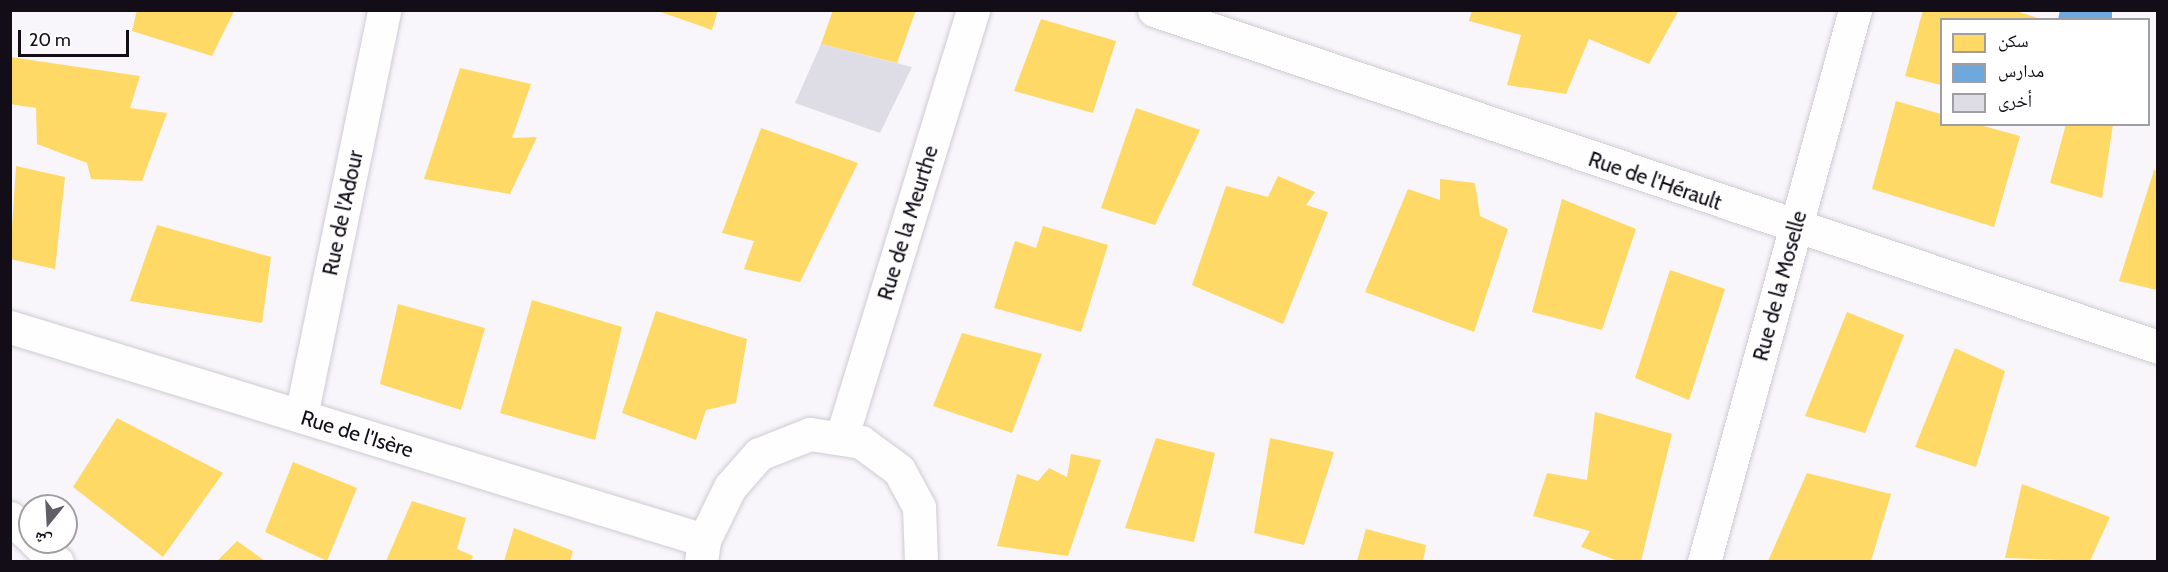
<!DOCTYPE html>
<meta charset="utf-8">
<style>
body{margin:0}
#map{position:relative;width:2168px;height:572px;overflow:hidden;background:#f8f5fb;font-family:Cabin,"Noto Naskh Arabic",sans-serif}
div>[style]{position:absolute}
.homes>*{inset:0;background:#ffd966}
.schools>*{inset:0;background:#6fa8dc}
.building>*{inset:0;background:#dedde5}
.roads{filter:drop-shadow(0 0 2px #cfcbd3) drop-shadow(0 0 2px #cfcbd3)}
.minor>*{height:33px;margin:-16.5px;padding:0 16.5px;transform-origin:16.5px;border-radius:16.5px;background:#fefefe}
span{translate:-50% -50%;white-space:nowrap;text-align:center;line-height:1.15;-webkit-text-stroke:6px #fff;paint-order:stroke}
.street-label{font-size:21px;color:#120d17}
.frame{position:absolute;inset:0;border:12px solid #120d17;pointer-events:none}
.legend{position:absolute;left:1940px;top:18px;width:210px;height:108px;box-sizing:border-box;background:#fff;border:2px solid #a09ea2;margin:0;padding:8px 10px;list-style:none;font-size:18px;color:#120d17}
.legend li{display:flex;align-items:center;gap:12px;height:30px}
.legend b{width:30px;border:2px solid #a09ea2}
.north{position:absolute;left:18px;top:494px;width:60px;height:60px;box-sizing:border-box;background:#fff;border:2px solid #a09ea2;border-radius:50%;rotate:198deg;font-size:16px;font-weight:700;line-height:24px;text-align:center;color:#120d17}
.north::after{content:'';display:block;margin:auto;width:21px;height:27px;background:#625e67;clip-path:polygon(50% 0,100% 100%,50% 72%,0 100%)}
.scale{position:absolute;left:18px;top:30px;width:111px;height:27px;box-sizing:border-box;border:3px solid #120d17;border-top:0;padding-left:8px;font-size:18px;line-height:21px;white-space:nowrap;color:#120d17;-webkit-text-stroke:4px #fff;paint-order:stroke}
</style>
<div id="map">
<div class="homes">
<i style="clip-path:polygon(137px 10px,232px 10px,234px 11px,212px 56px,132px 31px)"></i>
<i style="clip-path:polygon(655px 10px,718px 10px,712px 30px)"></i>
<i style="clip-path:polygon(833px 10px,916px 10px,897px 63px,821px 44px)"></i>
<i style="clip-path:polygon(1472px 10px,1679px 10px,1649px 64px,1589px 39px,1566px 94px,1507px 85px,1521px 35px,1469px 21px)"></i>
<i style="clip-path:polygon(1923px 10px,2013px 10px,2041px 19px,1941px 20px,1941px 85px,1905px 76px)"></i>
<i style="clip-path:polygon(1041px 19px,1116px 41px,1093px 113px,1014px 91px)"></i>
<i style="clip-path:polygon(10px 57px,140px 76px,130px 108px,167px 113px,142px 181px,91px 179px,87px 163px,37px 144px,36px 108px,10px 104px)"></i>
<i style="clip-path:polygon(460px 68px,531px 84px,512px 138px,537px 137px,510px 194px,424px 179px)"></i>
<i style="clip-path:polygon(1896px 101px,1941px 114px,1941px 124px,1976px 124px,2020px 136px,1994px 227px,1872px 189px)"></i>
<i style="clip-path:polygon(1136px 108px,1200px 130px,1155px 225px,1101px 208px)"></i>
<i style="clip-path:polygon(2066px 124px,2113px 124px,2102px 198px,2050px 183px)"></i>
<i style="clip-path:polygon(761px 128px,858px 163px,800px 282px,744px 269px,754px 241px,722px 233px)"></i>
<i style="clip-path:polygon(16px 166px,65px 177px,55px 269px,10px 259px)"></i>
<i style="clip-path:polygon(2154px 170px,2157px 171px,2157px 290px,2119px 281px)"></i>
<i style="clip-path:polygon(1278px 176px,1315px 192px,1306px 205px,1328px 212px,1283px 324px,1192px 285px,1226px 186px,1268px 197px)"></i>
<i style="clip-path:polygon(1440px 179px,1475px 183px,1480px 216px,1508px 229px,1474px 332px,1365px 292px,1408px 189px,1440px 200px)"></i>
<i style="clip-path:polygon(1562px 199px,1636px 229px,1602px 330px,1532px 312px)"></i>
<i style="clip-path:polygon(157px 225px,271px 257px,262px 323px,130px 301px)"></i>
<i style="clip-path:polygon(1043px 226px,1108px 245px,1081px 332px,994px 308px,1015px 241px,1036px 248px)"></i>
<i style="clip-path:polygon(1670px 270px,1725px 289px,1689px 400px,1635px 378px)"></i>
<i style="clip-path:polygon(532px 300px,622px 327px,595px 440px,500px 413px)"></i>
<i style="clip-path:polygon(398px 304px,485px 328px,461px 410px,380px 384px)"></i>
<i style="clip-path:polygon(656px 311px,747px 339px,736px 403px,706px 410px,696px 440px,622px 413px)"></i>
<i style="clip-path:polygon(1847px 312px,1904px 335px,1865px 433px,1805px 416px)"></i>
<i style="clip-path:polygon(962px 333px,1042px 354px,1012px 433px,933px 406px)"></i>
<i style="clip-path:polygon(1955px 348px,2005px 371px,1976px 467px,1915px 447px)"></i>
<i style="clip-path:polygon(1595px 412px,1672px 434px,1641px 561px,1618px 561px,1581px 547px,1590px 531px,1533px 516px,1547px 473px,1587px 480px)"></i>
<i style="clip-path:polygon(117px 418px,223px 473px,163px 557px,73px 487px)"></i>
<i style="clip-path:polygon(1156px 438px,1215px 453px,1194px 542px,1125px 528px)"></i>
<i style="clip-path:polygon(1270px 438px,1334px 452px,1304px 545px,1254px 533px)"></i>
<i style="clip-path:polygon(1071px 454px,1101px 460px,1068px 556px,997px 546px,1017px 474px,1038px 481px,1049px 468px,1067px 477px)"></i>
<i style="clip-path:polygon(293px 462px,357px 488px,327px 561px,265px 532px)"></i>
<i style="clip-path:polygon(1807px 473px,1891px 494px,1871px 561px,1768px 561px)"></i>
<i style="clip-path:polygon(2022px 484px,2110px 517px,2090px 561px,2005px 558px)"></i>
<i style="clip-path:polygon(412px 501px,466px 518px,457px 549px,473px 556px,471px 561px,386px 561px)"></i>
<i style="clip-path:polygon(514px 528px,573px 551px,570px 561px,504px 561px)"></i>
<i style="clip-path:polygon(1366px 529px,1426px 545px,1423px 561px,1357px 561px)"></i>
<i style="clip-path:polygon(237px 541px,265px 561px,217px 561px)"></i>
</div>
<div class="schools">
<i style="clip-path:polygon(2060px 10px,2112px 10px,2112px 20px,2058px 20px)"></i>
</div>
<div class="building">
<i style="clip-path:polygon(821px 44px,912px 67px,880px 133px,795px 103px)"></i>
</div>
<div class="roads">
<div class="minor">
<i style="left:1154px;top:10px;width:1059px;rotate:18.55deg"></i>
<i style="left:10px;top:327px;width:726px;rotate:17.06deg"></i>
<i style="left:301px;top:416px;width:414px;rotate:-78.4deg"></i>
<i style="left:842px;top:436px;width:446px;rotate:-72.9deg"></i>
<i style="left:10px;top:518px;width:27px;rotate:42deg"></i>
<i style="left:36px;top:542px;width:29px;rotate:44deg"></i>
<i style="left:701px;top:562px;width:22px;rotate:-82deg"></i>
<i style="left:704px;top:540px;width:59px;rotate:-63.9deg"></i>
<i style="left:730px;top:487px;width:44px;rotate:-48.7deg"></i>
<i style="left:759px;top:454px;width:55px;rotate:-21.4deg"></i>
<i style="left:810px;top:434px;width:52px;rotate:8.9deg"></i>
<i style="left:861px;top:442px;width:47px;rotate:36.4deg"></i>
<i style="left:899px;top:470px;width:42px;rotate:61.6deg"></i>
<i style="left:919px;top:507px;width:55px;rotate:87.9deg"></i>
<i style="left:1704px;top:562px;width:572px;rotate:-74.7deg"></i>
</div>
</div>
<div class="street-label">
<span style="left:1655px;top:181px;rotate:19deg">Rue de l'Hérault</span>
<span style="left:343px;top:213px;rotate:-78deg">Rue de l'Adour</span>
<span style="left:908px;top:223px;rotate:-73deg">Rue de la Meurthe</span>
<span style="left:1780px;top:286px;rotate:-75deg">Rue de la Moselle</span>
<span style="left:357px;top:434px;rotate:17deg">Rue de l'Isère</span>
</div>
<div class="frame"></div>
<ul class="legend">
<li><b style="height:16px;background:#ffd966"></b>سكن</li>
<li><b style="height:16px;background:#6fa8dc"></b>مدارس</li>
<li><b style="height:16px;background:#dedde5"></b>أخرى</li>
</ul>
<div class="north">ش</div>
<div class="scale">20 m</div>
</div>
